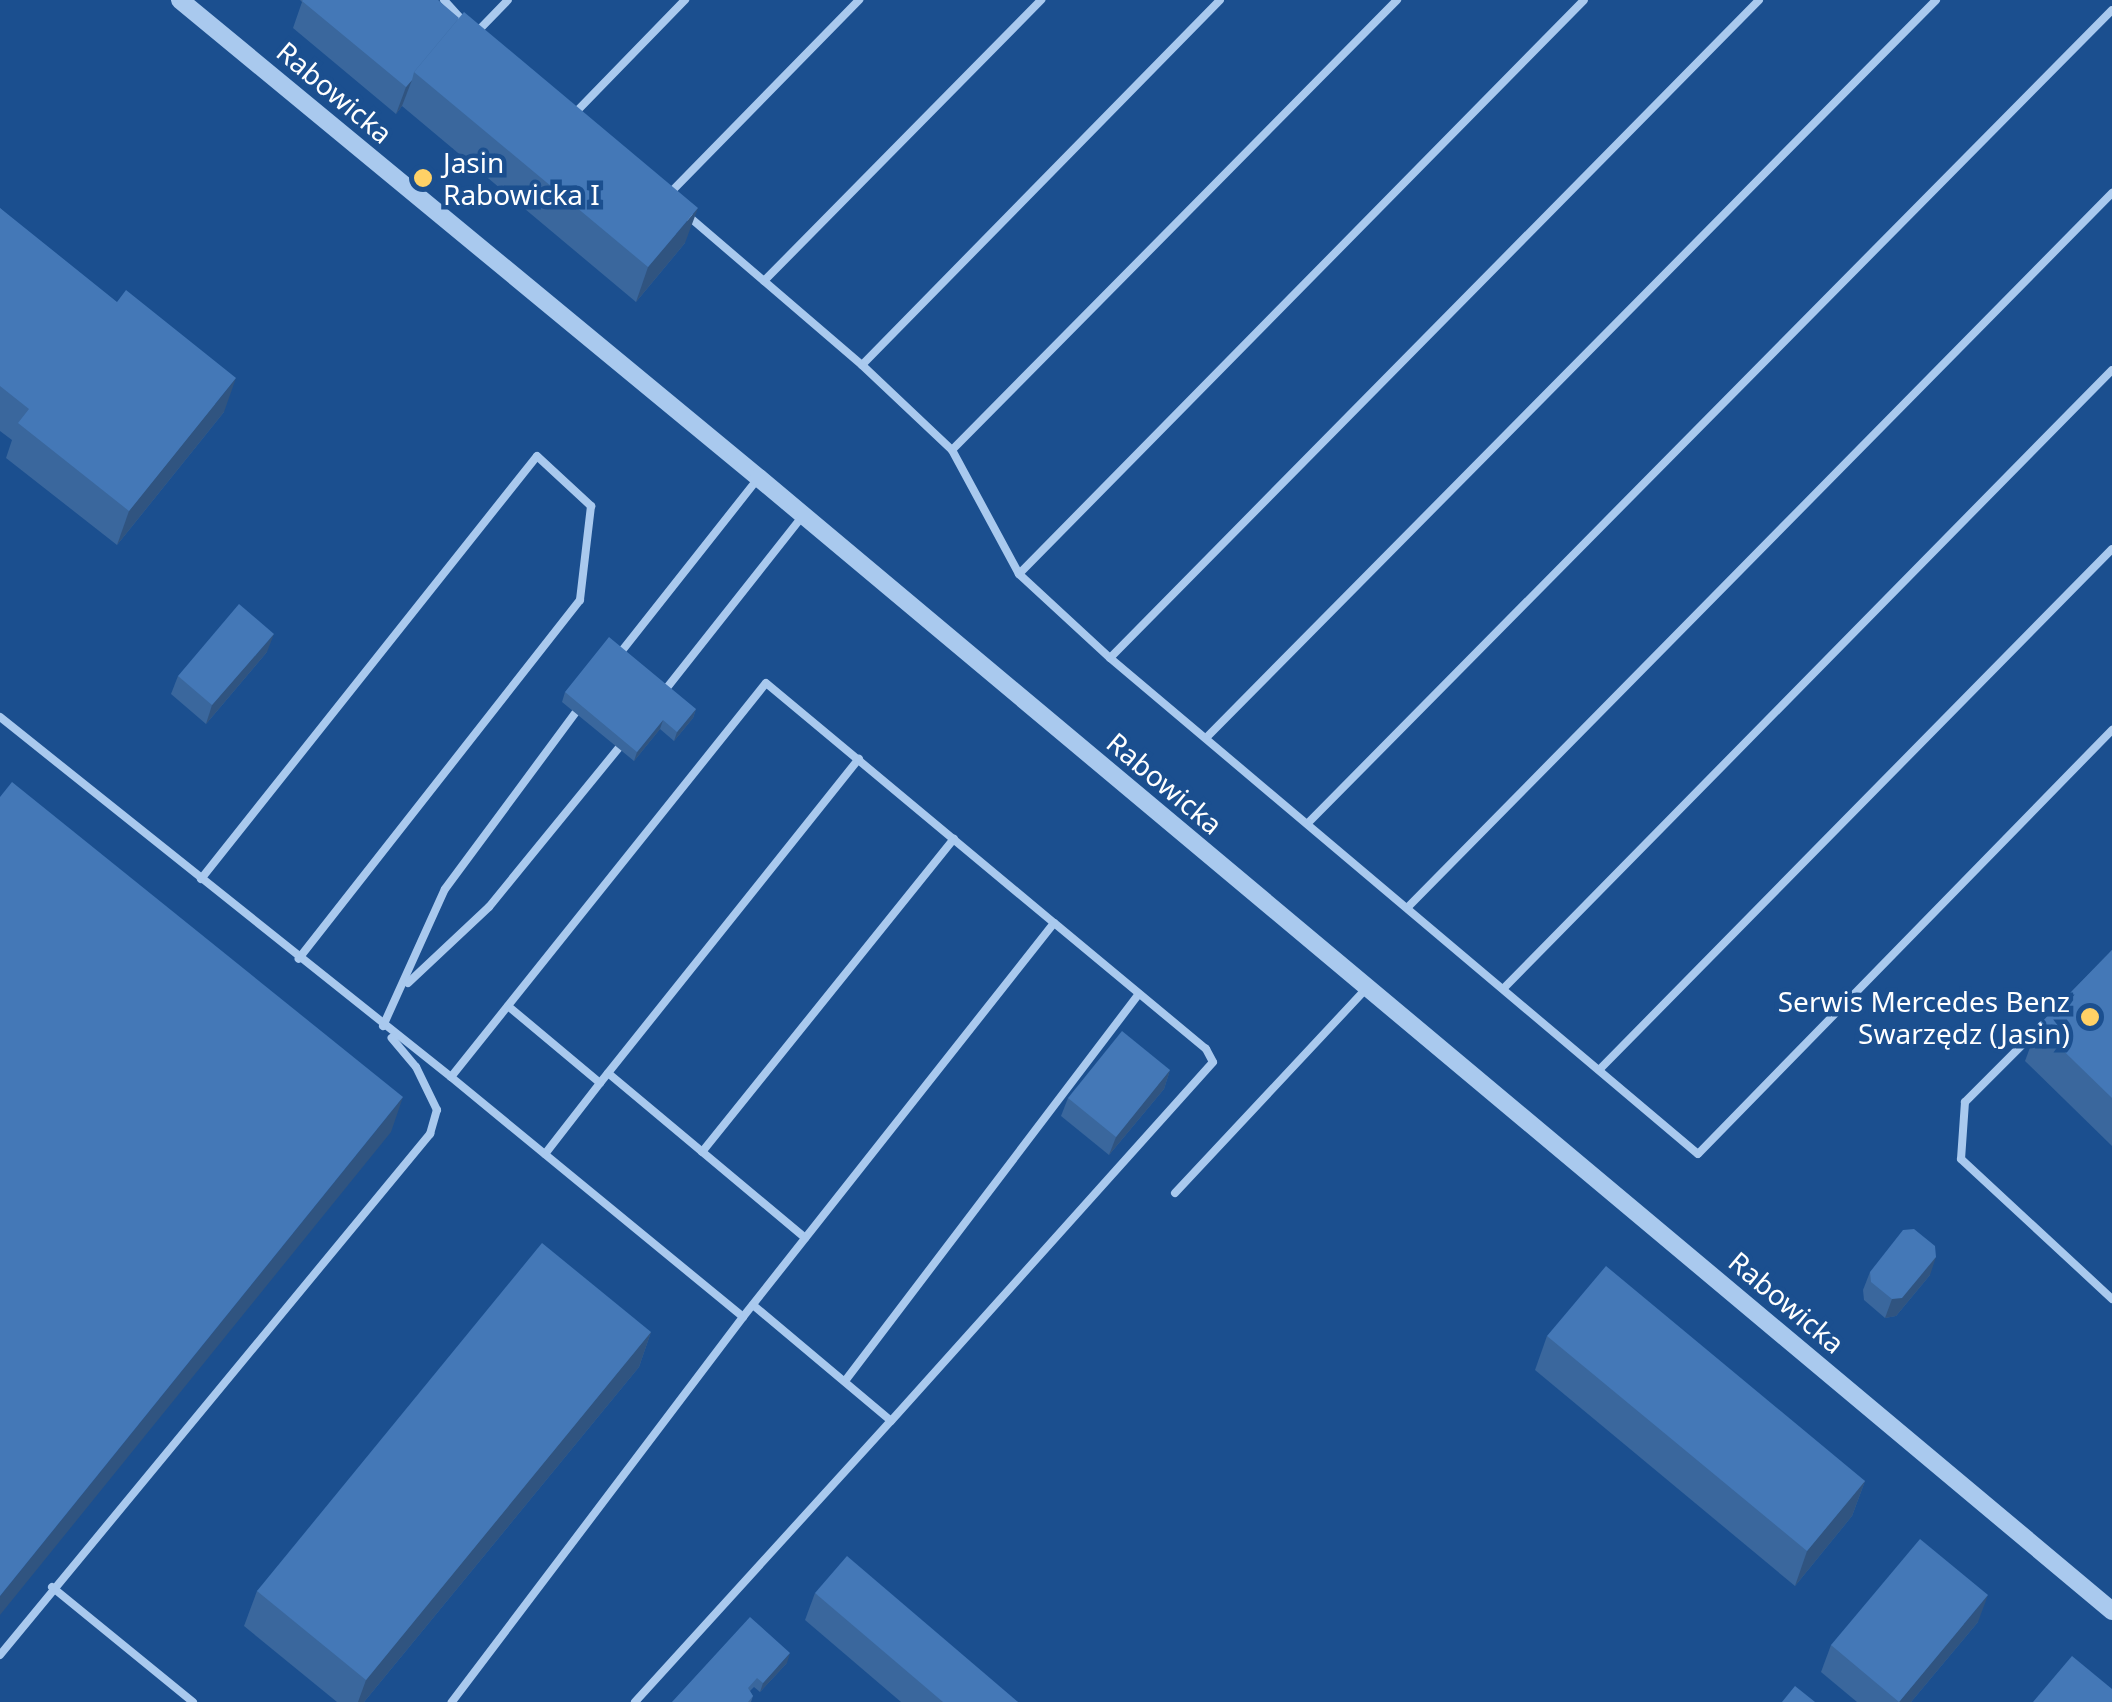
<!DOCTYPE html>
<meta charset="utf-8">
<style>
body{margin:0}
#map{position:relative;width:2112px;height:1702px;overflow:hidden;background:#1b4f8f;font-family:"Noto Sans",sans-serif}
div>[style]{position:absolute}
.service>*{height:8px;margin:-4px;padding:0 4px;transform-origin:4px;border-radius:4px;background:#a9c9ee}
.tertiary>*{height:18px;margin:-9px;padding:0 9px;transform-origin:9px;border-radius:9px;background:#a9c9ee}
.wall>*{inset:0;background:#3a679d}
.shaded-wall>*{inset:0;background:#305480}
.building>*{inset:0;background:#4478b7}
.dots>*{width:28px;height:28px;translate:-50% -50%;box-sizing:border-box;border:5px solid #1b4f8f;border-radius:50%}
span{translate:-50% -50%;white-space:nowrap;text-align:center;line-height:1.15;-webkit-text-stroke:9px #1b4f8f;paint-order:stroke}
.street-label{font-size:28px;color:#fff}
.poi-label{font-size:28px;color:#fff}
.left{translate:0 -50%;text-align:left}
.right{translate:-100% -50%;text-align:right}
</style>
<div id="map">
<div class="service">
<i style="left:444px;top:0;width:31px;rotate:48deg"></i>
<i style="left:475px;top:34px;width:47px;rotate:-45.9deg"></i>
<i style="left:575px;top:113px;width:158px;rotate:-45.8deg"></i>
<i style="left:669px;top:194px;width:272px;rotate:-45.6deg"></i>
<i style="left:687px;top:215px;width:230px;rotate:40.6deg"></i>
<i style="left:862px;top:365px;width:124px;rotate:43.4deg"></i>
<i style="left:952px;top:450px;width:141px;rotate:61.6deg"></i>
<i style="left:1019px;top:574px;width:124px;rotate:42.7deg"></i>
<i style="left:1110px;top:658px;width:769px;rotate:40.15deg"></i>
<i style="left:1698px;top:1154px;width:593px;rotate:-45.68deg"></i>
<i style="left:764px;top:281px;width:395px;rotate:-45.4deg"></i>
<i style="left:862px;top:365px;width:511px;rotate:-45.55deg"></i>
<i style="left:952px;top:450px;width:633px;rotate:-45.32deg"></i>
<i style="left:1019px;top:574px;width:805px;rotate:-45.45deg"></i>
<i style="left:617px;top:657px;width:226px;rotate:-51.7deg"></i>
<i style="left:1110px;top:658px;width:924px;rotate:-45.39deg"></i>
<i style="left:662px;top:694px;width:226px;rotate:-51.7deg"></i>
<i style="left:0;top:717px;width:577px;rotate:38.6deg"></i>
<i style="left:451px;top:1077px;width:378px;rotate:39.4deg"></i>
<i style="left:743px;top:1317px;width:483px;rotate:127.1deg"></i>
<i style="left:1206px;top:738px;width:1038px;rotate:-45.31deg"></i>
<i style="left:1308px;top:823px;width:1143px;rotate:-45.32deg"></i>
<i style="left:201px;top:879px;width:540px;rotate:-51.54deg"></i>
<i style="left:537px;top:456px;width:74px;rotate:42.8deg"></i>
<i style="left:591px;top:506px;width:95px;rotate:96.7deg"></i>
<i style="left:580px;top:600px;width:456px;rotate:128.1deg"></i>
<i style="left:1408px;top:907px;width:1003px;rotate:-45.4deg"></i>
<i style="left:408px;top:983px;width:111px;rotate:-43.2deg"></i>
<i style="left:489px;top:907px;width:215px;rotate:-50.8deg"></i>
<i style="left:1503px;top:989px;width:868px;rotate:-45.47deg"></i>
<i style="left:508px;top:1006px;width:120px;rotate:39.9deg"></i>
<i style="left:600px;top:1083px;width:415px;rotate:-51.4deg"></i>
<i style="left:2042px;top:1025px;width:109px;rotate:135deg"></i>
<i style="left:1965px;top:1102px;width:57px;rotate:94deg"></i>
<i style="left:1961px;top:1159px;width:206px;rotate:42.8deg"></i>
<i style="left:383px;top:1026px;width:150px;rotate:-65.7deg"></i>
<i style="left:445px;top:889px;width:225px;rotate:-53.5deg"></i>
<i style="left:1599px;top:1070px;width:731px;rotate:-45.44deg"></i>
<i style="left:608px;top:1073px;width:257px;rotate:39.9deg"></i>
<i style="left:451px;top:1077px;width:504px;rotate:-51.36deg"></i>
<i style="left:766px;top:683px;width:375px;rotate:39.8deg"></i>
<i style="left:1054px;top:923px;width:502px;rotate:128.29deg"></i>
<i style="left:702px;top:1152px;width:402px;rotate:-51.2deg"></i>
<i style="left:545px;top:1154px;width:90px;rotate:-52.2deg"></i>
<i style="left:1175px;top:1193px;width:282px;rotate:-46.9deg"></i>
<i style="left:753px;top:1305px;width:180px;rotate:40deg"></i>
<i style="left:891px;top:1421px;width:482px;rotate:-48.1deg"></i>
<i style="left:1213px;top:1062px;width:15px;rotate:-118deg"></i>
<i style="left:1206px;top:1049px;width:197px;rotate:-140.3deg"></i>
<i style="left:845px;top:1381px;width:486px;rotate:-52.8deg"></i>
<i style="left:52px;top:1587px;width:182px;rotate:39.2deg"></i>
<i style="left:0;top:1655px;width:676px;rotate:-50.47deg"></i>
<i style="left:430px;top:1134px;width:25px;rotate:-74deg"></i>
<i style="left:437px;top:1110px;width:48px;rotate:-116deg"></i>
<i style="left:416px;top:1067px;width:38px;rotate:-130deg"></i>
<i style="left:635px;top:1702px;width:380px;rotate:-47.7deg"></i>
</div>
<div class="tertiary">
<i style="left:180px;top:0;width:751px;rotate:39.54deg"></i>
<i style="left:759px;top:478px;width:1765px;rotate:39.94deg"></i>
</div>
<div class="wall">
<i style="clip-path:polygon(300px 0,438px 0,685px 243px,636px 302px,402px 106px,396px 114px,293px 28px,302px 2px)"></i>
<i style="clip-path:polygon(0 208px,224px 412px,117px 545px,6px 458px,12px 440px,0 431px)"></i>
<i style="clip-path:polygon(267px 652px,206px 724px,171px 694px,178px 676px)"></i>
<i style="clip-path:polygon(565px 692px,696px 709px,693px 718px,674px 741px,660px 729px,634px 761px,562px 702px)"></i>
<i style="clip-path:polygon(2112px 950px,2112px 1146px,2025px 1061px,2038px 1026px)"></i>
<i style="clip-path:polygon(1170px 1070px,1164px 1089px,1109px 1155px,1061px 1116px,1068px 1098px)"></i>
<i style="clip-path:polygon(1870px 1272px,1930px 1275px,1896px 1316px,1885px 1318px,1864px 1300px,1863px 1290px)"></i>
<i style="clip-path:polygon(651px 1332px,639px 1367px,364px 1702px,337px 1702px,244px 1626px,257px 1591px)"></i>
<i style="clip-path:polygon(1547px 1336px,1865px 1481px,1852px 1516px,1795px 1586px,1535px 1370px)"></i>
<i style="clip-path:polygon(815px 1593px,1018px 1702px,901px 1702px,805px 1620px)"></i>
<i style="clip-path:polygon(1978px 1622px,1911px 1702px,1857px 1702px,1821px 1672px,1831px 1645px)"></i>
<i style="clip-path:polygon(787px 1663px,760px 1692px,754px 1687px,750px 1691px,753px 1696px,751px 1702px,672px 1702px)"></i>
</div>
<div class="shaded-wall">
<i style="clip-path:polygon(412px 80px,402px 106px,396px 114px,406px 87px)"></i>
<i style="clip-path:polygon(698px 208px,685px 243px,636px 302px,648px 267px)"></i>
<i style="clip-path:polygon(236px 378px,224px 412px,117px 545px,129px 511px)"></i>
<i style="clip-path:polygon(274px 634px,267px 652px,206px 724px,212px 705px)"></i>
<i style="clip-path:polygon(696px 709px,693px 718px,674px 741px,677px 732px)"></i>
<i style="clip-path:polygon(663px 720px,660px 729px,634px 761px,637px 752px)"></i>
<i style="clip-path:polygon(1170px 1070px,1164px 1089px,1109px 1155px,1116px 1137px)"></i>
<i style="clip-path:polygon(403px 1097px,391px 1132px,0 1615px,0 1596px)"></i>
<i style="clip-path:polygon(1936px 1257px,1930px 1275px,1896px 1316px,1885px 1318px,1892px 1299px)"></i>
<i style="clip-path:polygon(651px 1332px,639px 1367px,364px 1702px,358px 1702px,366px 1680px)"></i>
<i style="clip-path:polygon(1865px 1481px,1852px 1516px,1795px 1586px,1807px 1551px)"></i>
<i style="clip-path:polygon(1988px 1595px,1978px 1622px,1911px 1702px,1899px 1702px)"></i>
<i style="clip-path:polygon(790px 1653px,787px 1663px,760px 1692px,763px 1683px)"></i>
</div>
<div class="building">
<i style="clip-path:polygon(303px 0,438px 0,459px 18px,414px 72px,412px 80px,406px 87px,302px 1px)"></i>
<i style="clip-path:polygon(464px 12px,698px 208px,648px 267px,414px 72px)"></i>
<i style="clip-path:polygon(0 208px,117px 302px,126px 290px,236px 378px,129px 511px,18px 423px,29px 409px,0 386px)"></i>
<i style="clip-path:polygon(239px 604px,274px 634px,212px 705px,178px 676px)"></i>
<i style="clip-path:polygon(609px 637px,696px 709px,677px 732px,663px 720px,637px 752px,565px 692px)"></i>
<i style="clip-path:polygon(12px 782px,403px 1097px,0 1596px,0 797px)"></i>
<i style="clip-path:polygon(2112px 950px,2112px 1098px,2038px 1026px)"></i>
<i style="clip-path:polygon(1122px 1031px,1170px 1070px,1116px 1137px,1068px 1098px)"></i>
<i style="clip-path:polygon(1914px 1229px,1935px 1246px,1936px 1257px,1902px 1298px,1892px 1299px,1871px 1282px,1870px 1272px,1903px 1230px)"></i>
<i style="clip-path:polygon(542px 1243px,651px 1332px,366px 1680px,257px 1591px)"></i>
<i style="clip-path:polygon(1606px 1266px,1865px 1481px,1807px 1551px,1547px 1336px)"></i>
<i style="clip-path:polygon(1920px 1539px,1988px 1595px,1899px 1702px,1831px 1645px)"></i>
<i style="clip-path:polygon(847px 1556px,1018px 1702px,943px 1702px,815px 1593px)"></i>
<i style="clip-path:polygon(750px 1617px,790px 1653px,763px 1683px,757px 1678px,748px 1688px,753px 1696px,748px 1702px,672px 1702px)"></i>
<i style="clip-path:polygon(2072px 1656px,2112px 1689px,2112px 1702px,2033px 1702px)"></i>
<i style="clip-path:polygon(1795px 1686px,1815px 1702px,1782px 1702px)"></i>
</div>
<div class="dots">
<i style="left:423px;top:178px;background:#ffd166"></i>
<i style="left:2090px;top:1017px;background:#ffd166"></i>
</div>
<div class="street-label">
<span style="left:335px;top:92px;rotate:40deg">Rabowicka</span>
<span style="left:1165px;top:783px;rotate:40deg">Rabowicka</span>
<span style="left:1787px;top:1302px;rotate:40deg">Rabowicka</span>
</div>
<div class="poi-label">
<span class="left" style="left:443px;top:178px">Jasin<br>Rabowicka I</span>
<span class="right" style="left:2070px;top:1017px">Serwis Mercedes Benz<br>Swarzędz (Jasin)</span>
</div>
</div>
